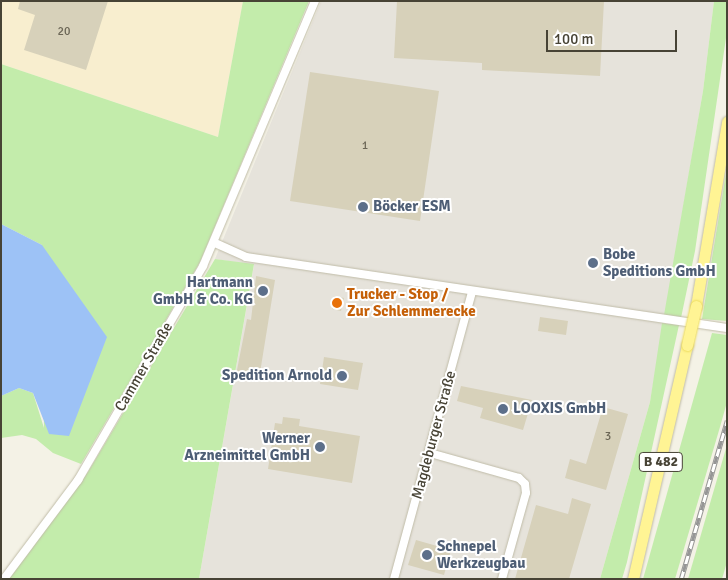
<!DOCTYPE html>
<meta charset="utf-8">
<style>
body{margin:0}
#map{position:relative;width:728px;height:580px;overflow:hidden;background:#f4f2e6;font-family:Signika,sans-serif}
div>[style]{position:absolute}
.commercial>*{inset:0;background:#f8eecf}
.industrial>*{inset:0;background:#e6e3db}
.green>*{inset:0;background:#c3ecab}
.water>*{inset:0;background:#9dc2f6}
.building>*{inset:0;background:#d7d1ba}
.roads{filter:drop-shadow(0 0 1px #c0bca8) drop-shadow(0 0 1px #c0bca8)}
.minor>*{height:8px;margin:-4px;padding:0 4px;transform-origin:4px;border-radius:4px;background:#fff}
.primary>*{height:11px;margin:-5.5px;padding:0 5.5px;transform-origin:5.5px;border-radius:5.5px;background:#fff494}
.rail>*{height:4.5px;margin-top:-2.25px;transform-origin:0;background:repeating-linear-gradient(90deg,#fff 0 8px,#969696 0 16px);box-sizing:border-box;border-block:1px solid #969696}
.bridges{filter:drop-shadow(0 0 1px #eddb5b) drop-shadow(0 0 1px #eddb5b)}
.primary-bridge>*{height:11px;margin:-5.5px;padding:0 5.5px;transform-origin:5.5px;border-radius:5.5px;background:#fff494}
.dots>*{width:14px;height:14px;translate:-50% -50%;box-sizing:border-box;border:2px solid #fff;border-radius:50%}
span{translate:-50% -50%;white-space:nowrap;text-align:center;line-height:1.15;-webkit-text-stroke:4px #fff;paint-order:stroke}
.number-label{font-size:12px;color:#6b6656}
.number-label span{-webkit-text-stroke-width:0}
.shield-label span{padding:1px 4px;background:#fff;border:1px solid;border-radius:4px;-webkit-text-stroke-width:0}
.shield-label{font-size:14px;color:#474335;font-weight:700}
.service-label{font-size:15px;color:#4e5e75;font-weight:700}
.left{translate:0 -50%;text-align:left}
.right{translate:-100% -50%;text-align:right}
.food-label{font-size:15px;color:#c56008;font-weight:700}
.street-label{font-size:15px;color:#474335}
.frame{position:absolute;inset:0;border:2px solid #474335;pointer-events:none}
.scale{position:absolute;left:546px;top:30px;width:131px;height:22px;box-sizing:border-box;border:2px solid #474335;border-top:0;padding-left:6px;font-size:15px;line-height:18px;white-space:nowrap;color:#474335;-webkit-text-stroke:4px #fff;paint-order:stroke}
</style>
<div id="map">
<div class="commercial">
<i style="clip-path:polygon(1px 1px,243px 1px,218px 137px,1px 64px)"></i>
</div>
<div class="industrial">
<i style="clip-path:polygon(321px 1px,714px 1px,703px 91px,650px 402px,600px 579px,199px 579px,254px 265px,215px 259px)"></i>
</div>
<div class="green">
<i style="clip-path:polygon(243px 1px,309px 1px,200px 262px,81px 464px,53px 453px,36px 439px,22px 435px,1px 438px,1px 396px,19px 388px,33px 393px,44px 428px,42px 245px,1px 224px,1px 64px,218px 137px)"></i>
<i style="clip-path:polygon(714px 1px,727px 1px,727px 31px,695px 251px,681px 318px,664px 315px,703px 91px)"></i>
<i style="clip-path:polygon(727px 167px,727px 321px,702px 319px)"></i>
<i style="clip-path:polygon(215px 259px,254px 264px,199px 579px,9px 579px,88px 472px)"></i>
<i style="clip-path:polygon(662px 323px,679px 325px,627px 562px,622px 579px,600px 579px,650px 402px)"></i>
<i style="clip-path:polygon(712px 333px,727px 335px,727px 402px,720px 427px,675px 579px,643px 579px)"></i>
<i style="clip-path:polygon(727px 445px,727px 562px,722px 579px,688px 579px)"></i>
</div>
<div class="water">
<i style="clip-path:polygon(1px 224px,42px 245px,107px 337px,69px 436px,49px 434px,33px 393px,19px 388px,1px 396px)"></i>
</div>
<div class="building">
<i style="clip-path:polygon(20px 1px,108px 1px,86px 70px,24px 50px,35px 15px,18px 9px)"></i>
<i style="clip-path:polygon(397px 1px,604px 1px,600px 76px,482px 70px,482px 63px,394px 58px)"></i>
<i style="clip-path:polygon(310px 72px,439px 91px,420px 221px,290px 201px)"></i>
<i style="clip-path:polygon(256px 276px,275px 280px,259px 379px,236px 375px,247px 319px,251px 320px)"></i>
<i style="clip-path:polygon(334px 296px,344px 298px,341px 311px,332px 309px)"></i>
<i style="clip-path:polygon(540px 317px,568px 321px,566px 335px,538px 331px)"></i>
<i style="clip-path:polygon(324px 357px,363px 363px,358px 390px,320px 384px)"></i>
<i style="clip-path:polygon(461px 386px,532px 400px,523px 430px,480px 418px,483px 408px,457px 401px)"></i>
<i style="clip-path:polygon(603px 407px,628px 414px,606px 490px,565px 478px,570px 459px,586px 464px)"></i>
<i style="clip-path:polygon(283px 417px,300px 419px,299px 426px,360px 436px,352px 483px,268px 469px,275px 423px,282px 424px)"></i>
<i style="clip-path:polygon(572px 498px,591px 504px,569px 579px,515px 579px,536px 505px,568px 514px)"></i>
<i style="clip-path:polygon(416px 540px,451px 550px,444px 575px,408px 565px)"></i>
</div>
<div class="roads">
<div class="minor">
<i style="left:215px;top:243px;width:34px;rotate:24deg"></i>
<i style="left:246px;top:257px;width:486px;rotate:8.4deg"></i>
<i style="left:430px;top:453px;width:92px;rotate:15.7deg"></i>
<i style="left:519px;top:478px;width:8px;rotate:45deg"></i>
<i style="left:525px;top:484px;width:9px;rotate:84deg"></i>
<i style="left:526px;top:493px;width:89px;rotate:105.6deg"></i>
<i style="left:4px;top:579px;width:124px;rotate:-53.2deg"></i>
<i style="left:78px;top:480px;width:248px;rotate:-59.7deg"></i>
<i style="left:203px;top:266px;width:288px;rotate:-67.1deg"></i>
<i style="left:394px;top:579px;width:298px;rotate:-74.8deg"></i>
</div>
<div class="primary">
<i style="left:696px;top:306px;width:187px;rotate:-80.4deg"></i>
<i style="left:633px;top:579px;width:240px;rotate:-77deg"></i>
</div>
</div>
<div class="rail">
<i style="left:681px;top:579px;width:165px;rotate:-73.8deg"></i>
</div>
<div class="bridges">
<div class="primary-bridge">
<i style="left:687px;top:345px;width:40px;rotate:-77deg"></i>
</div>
</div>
<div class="dots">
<i style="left:363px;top:207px;background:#5c6f8a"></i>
<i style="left:593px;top:263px;background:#5c6f8a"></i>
<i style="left:263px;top:291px;background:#5c6f8a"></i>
<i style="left:337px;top:303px;background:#e8710a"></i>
<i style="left:342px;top:376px;background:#5c6f8a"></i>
<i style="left:503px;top:409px;background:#5c6f8a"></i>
<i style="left:320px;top:447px;background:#5c6f8a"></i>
<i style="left:427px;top:555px;background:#5c6f8a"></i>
</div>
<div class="number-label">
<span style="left:64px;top:32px">20</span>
<span style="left:365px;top:146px">1</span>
<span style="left:608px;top:437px">3</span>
</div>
<div class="shield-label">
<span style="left:661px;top:462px">B 482</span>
</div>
<div class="service-label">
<span class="left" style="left:373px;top:207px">Böcker ESM</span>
<span class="left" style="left:603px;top:263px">Bobe<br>Speditions GmbH</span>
<span class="right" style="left:253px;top:291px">Hartmann<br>GmbH &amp; Co. KG</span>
<span class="right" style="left:332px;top:376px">Spedition Arnold</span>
<span class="left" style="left:513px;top:409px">LOOXIS GmbH</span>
<span class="right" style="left:310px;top:447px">Werner<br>Arzneimittel GmbH</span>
<span class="left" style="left:437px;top:555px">Schnepel<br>Werkzeugbau</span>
</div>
<div class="food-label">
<span class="left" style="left:347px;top:303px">Trucker - Stop /<br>Zur Schlemmerecke</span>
</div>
<div class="street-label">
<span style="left:144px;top:367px;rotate:-60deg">Cammer Straße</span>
<span style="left:434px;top:435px;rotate:-75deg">Magdeburger Straße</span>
</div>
<div class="frame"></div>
<div class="scale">100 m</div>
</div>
